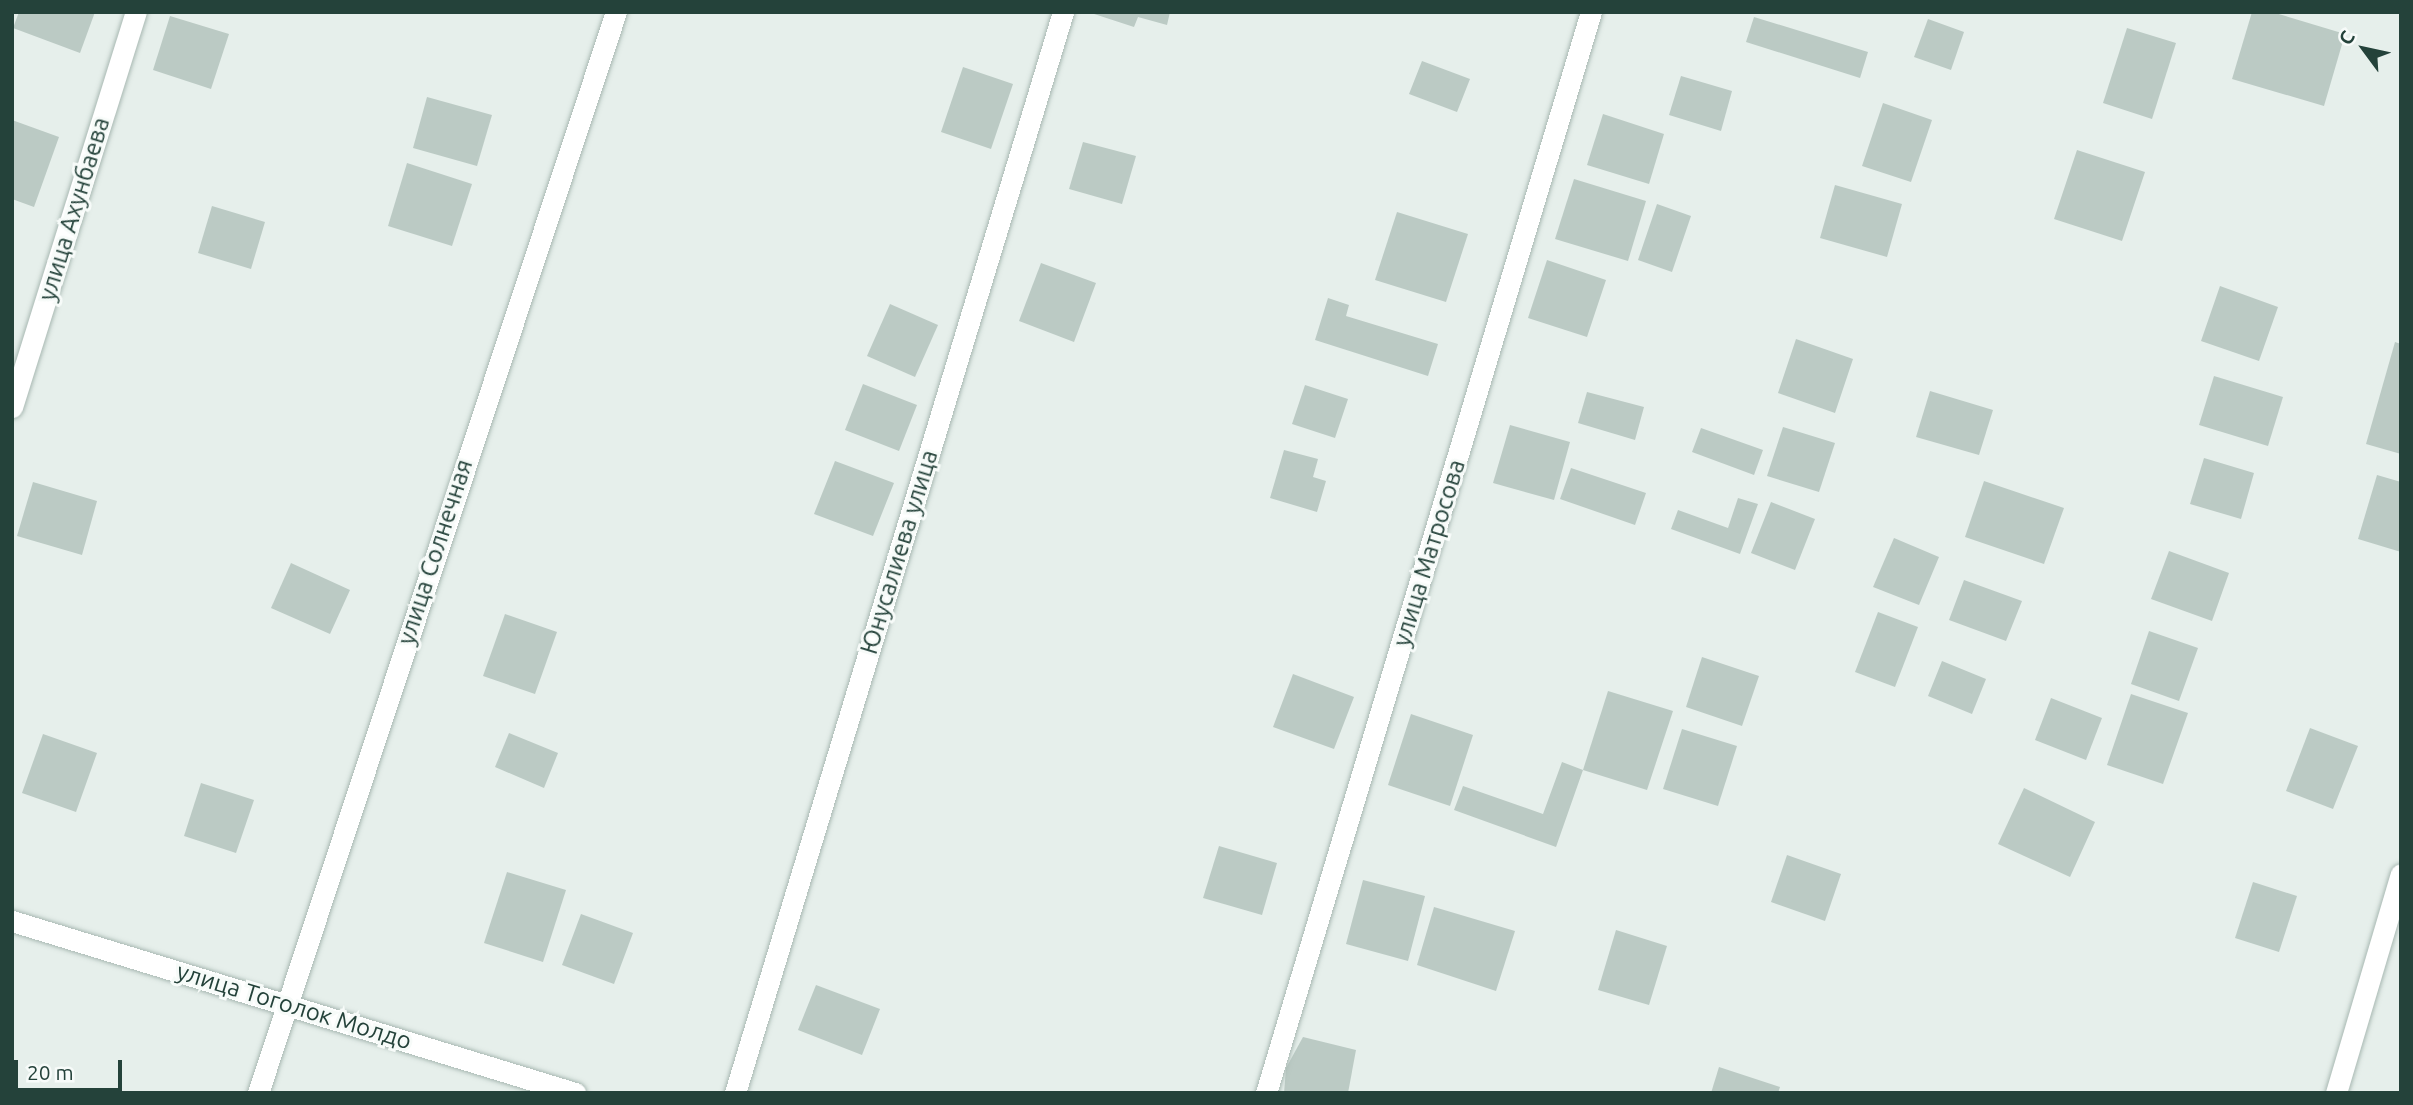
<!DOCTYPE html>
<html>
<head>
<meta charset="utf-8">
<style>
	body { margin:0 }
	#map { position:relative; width:2413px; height:1105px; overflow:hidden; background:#e6efeb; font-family:Ubuntu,sans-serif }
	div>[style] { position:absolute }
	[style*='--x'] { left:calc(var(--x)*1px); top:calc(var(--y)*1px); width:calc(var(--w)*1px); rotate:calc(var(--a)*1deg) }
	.building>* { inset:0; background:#bbcac4 }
	.roads { filter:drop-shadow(0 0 2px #a8b8b2) drop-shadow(0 0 2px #a8b8b2) }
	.street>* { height:21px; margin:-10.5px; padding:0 10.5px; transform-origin:10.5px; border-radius:10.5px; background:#fff }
	.secondary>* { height:21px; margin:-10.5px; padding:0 10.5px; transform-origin:10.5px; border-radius:10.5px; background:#fff }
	span { translate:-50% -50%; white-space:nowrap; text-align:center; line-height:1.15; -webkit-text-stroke:6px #f7fbf9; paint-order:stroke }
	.street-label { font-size:24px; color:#24423a }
	.frame { position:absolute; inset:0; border:14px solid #24423a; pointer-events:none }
	.north { position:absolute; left:2329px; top:14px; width:70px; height:70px; -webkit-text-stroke:5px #f7fbf9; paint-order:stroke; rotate:303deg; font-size:19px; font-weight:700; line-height:28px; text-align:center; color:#24423a }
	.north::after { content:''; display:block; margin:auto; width:24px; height:32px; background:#24423a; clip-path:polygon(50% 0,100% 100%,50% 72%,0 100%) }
	.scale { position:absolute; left:14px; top:1060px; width:108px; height:32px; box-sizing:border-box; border:4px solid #24423a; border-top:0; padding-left:9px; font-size:21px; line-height:24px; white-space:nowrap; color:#24423a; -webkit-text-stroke:5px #f7fbf9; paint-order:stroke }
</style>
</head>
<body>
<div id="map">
	<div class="building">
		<i style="clip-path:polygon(19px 12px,95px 12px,80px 53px,13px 28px)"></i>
		<i style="clip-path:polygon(1088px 12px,1170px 12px,1167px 25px,1138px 17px,1134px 27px)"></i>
		<i style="clip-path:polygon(2252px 12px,2272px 12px,2345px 34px,2324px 106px,2232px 79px)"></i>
		<i style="clip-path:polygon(170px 16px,229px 34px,211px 89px,153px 70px)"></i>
		<i style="clip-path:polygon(1754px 17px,1868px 52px,1860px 78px,1746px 42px)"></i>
		<i style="clip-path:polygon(1928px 19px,1964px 32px,1951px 70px,1914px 57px)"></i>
		<i style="clip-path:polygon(2127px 28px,2176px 43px,2152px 119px,2103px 103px)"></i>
		<i style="clip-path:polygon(1422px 61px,1470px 79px,1457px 112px,1409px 94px)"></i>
		<i style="clip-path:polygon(963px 67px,1013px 84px,991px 149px,941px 132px)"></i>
		<i style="clip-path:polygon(1681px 76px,1732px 91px,1721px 131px,1669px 115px)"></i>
		<i style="clip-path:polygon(427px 97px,492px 115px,477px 166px,413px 148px)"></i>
		<i style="clip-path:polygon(1883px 103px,1932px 120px,1911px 182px,1862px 166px)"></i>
		<i style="clip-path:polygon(1603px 114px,1664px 134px,1649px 184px,1587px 165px)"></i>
		<i style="clip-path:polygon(12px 120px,59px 137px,34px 207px,12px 199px)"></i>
		<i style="clip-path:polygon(1083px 142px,1136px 156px,1122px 204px,1069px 189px)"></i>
		<i style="clip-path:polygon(2077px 150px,2145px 172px,2122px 241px,2054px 219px)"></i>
		<i style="clip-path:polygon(407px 163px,472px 184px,452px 246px,388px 226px)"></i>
		<i style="clip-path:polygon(1574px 179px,1646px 201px,1628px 261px,1555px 239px)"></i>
		<i style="clip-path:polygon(1835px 185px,1902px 204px,1887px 257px,1820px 238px)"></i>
		<i style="clip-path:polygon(1657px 204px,1691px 216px,1672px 272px,1638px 260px)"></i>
		<i style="clip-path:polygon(212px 206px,265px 222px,251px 269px,198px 253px)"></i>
		<i style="clip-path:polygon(1397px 212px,1468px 234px,1446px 302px,1375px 280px)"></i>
		<i style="clip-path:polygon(1547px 260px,1606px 280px,1587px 337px,1528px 318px)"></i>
		<i style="clip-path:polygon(1041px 263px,1096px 283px,1074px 342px,1019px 321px)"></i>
		<i style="clip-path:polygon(2220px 286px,2278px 307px,2259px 361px,2201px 341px)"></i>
		<i style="clip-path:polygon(1328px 298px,1349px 305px,1346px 316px,1438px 344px,1428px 376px,1315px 340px)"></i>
		<i style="clip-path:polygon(890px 304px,938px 325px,915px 377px,867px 356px)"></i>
		<i style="clip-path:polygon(1796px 339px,1853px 359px,1835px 413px,1778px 393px)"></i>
		<i style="clip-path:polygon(2395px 342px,2401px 344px,2401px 454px,2366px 444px)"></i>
		<i style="clip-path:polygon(2214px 376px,2283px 397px,2268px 446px,2199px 425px)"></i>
		<i style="clip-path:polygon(863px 384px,917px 405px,899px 451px,845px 430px)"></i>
		<i style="clip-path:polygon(1305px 385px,1348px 399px,1335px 438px,1292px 424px)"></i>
		<i style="clip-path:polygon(1930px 391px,1993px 410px,1979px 455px,1916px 437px)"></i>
		<i style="clip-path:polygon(1587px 392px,1644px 407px,1635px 440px,1578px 423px)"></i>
		<i style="clip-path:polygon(1510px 425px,1570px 442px,1554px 500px,1493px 483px)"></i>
		<i style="clip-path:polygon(1783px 427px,1835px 443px,1819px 492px,1767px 476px)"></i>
		<i style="clip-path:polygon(1701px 428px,1763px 450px,1754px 475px,1692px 452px)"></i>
		<i style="clip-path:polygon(1284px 450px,1318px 459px,1313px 477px,1326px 481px,1317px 512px,1270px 498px)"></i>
		<i style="clip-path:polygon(2204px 458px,2254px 473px,2241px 519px,2190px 504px)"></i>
		<i style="clip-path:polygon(835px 461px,894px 483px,873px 536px,814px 514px)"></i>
		<i style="clip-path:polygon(1571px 468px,1646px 493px,1635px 525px,1560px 499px)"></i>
		<i style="clip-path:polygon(2377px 475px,2401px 482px,2401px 552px,2358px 539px)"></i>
		<i style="clip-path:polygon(1984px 481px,2064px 508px,2044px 564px,1965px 537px)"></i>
		<i style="clip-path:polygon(33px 482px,97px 501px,82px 555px,17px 536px)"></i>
		<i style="clip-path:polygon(1738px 498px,1758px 504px,1740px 554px,1671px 529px,1678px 510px,1728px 528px)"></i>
		<i style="clip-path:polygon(1771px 502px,1815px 519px,1795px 570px,1751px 553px)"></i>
		<i style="clip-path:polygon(1894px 538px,1939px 557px,1919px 605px,1873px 587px)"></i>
		<i style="clip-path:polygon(2169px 551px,2229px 573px,2212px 621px,2151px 599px)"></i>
		<i style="clip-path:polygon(291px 563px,350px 590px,330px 634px,271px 608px)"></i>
		<i style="clip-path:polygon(1964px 580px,2022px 601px,2006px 641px,1949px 620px)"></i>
		<i style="clip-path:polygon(1878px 612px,1918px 627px,1895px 687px,1855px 672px)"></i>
		<i style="clip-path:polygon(505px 614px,557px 632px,535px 694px,483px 676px)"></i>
		<i style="clip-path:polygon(2149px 631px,2198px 648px,2179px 701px,2131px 684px)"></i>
		<i style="clip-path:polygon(1702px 657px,1759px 676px,1742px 726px,1686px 707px)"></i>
		<i style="clip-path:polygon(1942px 661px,1986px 679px,1972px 714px,1928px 696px)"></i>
		<i style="clip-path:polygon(1293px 674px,1354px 697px,1334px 749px,1273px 727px)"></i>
		<i style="clip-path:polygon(1608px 691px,1673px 711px,1647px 790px,1583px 770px)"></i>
		<i style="clip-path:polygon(2131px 694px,2188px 713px,2163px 784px,2107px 765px)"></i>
		<i style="clip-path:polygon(2051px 698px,2102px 718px,2086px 760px,2035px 740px)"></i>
		<i style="clip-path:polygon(1411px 714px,1473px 735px,1450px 806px,1388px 785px)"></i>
		<i style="clip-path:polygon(2310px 728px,2358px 746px,2333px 809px,2286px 791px)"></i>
		<i style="clip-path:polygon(1682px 729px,1737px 746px,1718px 806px,1663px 789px)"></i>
		<i style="clip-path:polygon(509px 733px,558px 753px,544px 788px,495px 767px)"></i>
		<i style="clip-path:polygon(43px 734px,97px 753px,76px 812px,22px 793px)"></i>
		<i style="clip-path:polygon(1562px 762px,1583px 770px,1556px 847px,1454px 810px,1463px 786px,1543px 814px)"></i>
		<i style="clip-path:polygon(201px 783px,254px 800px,236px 853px,184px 836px)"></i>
		<i style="clip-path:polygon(2024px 788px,2095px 822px,2070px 877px,1998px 844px)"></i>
		<i style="clip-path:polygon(1219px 846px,1277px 863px,1262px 915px,1203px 898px)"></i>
		<i style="clip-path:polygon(1787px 855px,1841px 874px,1825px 921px,1771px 902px)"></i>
		<i style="clip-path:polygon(507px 872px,566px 890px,543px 962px,484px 943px)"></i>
		<i style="clip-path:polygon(1363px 880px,1425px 896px,1408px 961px,1346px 944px)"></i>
		<i style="clip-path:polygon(2253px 882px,2297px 896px,2279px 952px,2235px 938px)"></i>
		<i style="clip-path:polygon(1434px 907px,1515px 931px,1496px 991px,1417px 965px)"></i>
		<i style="clip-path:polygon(581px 914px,633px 933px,614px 984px,562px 965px)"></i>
		<i style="clip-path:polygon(1616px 930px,1667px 946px,1649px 1005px,1598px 990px)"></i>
		<i style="clip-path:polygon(816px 985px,880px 1009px,862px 1055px,798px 1030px)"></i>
		<i style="clip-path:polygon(1303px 1037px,1356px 1050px,1348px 1093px,1284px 1093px,1286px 1068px)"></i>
		<i style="clip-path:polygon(1719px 1067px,1780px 1087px,1778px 1093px,1711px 1093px)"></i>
	</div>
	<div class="roads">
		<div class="street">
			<i style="--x:12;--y:407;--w:414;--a:-72.6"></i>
			<i style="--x:258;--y:1093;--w:1139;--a:-71.68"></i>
			<i style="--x:735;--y:1093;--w:1130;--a:-73.12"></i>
			<i style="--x:1266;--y:1093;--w:1129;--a:-73.27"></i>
			<i style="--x:2336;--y:1093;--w:228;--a:-73.5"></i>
		</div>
		<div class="secondary">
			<i style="--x:12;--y:921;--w:589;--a:16.99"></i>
		</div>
	</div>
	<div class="street-label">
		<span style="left:74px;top:209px;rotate:-73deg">улица Ахунбаева</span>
		<span style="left:435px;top:552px;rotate:-72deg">улица Солнечная</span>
		<span style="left:899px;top:552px;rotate:-73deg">Юнусалиева улица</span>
		<span style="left:1429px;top:553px;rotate:-73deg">улица Матросова</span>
		<span style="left:294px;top:1006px;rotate:17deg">улица Тоголок Молдо</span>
	</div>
	<div class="frame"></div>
	<div class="north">С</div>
	<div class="scale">20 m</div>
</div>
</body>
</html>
